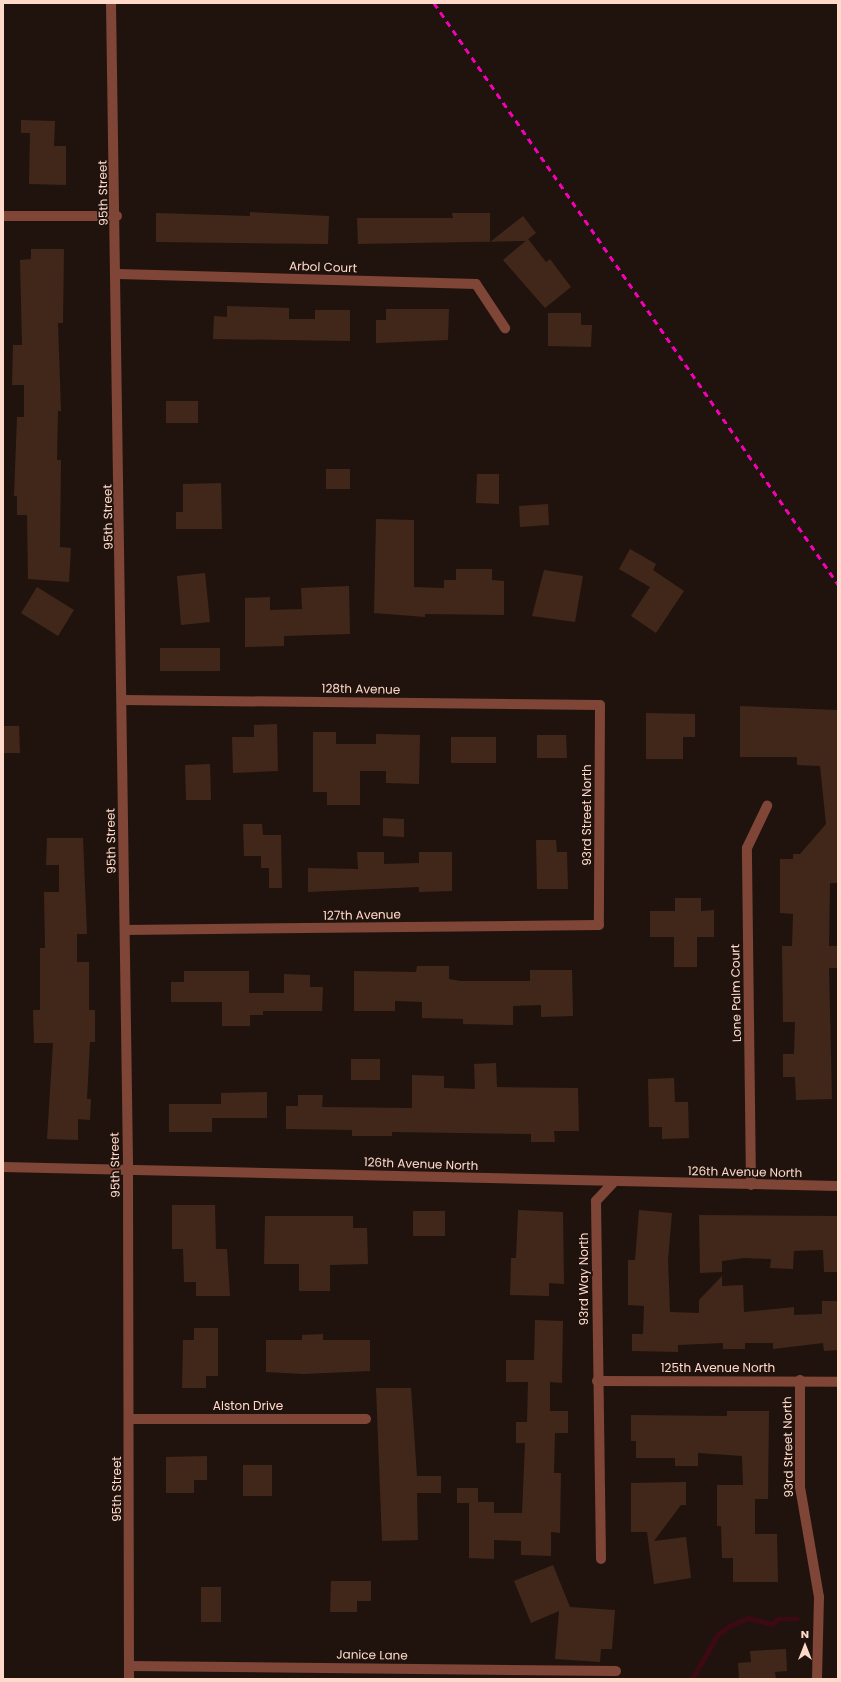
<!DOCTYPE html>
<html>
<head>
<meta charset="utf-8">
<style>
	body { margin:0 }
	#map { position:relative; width:841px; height:1682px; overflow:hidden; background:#20130d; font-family:Poppins,sans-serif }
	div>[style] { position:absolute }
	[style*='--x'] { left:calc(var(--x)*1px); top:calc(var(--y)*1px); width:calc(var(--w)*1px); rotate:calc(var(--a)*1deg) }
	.stream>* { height:4.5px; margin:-2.25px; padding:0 2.25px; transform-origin:2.25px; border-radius:2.25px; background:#3d0913 }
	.building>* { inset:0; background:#412719 }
	.minor>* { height:10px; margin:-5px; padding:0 5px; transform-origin:5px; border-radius:5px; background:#7f4537 }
	.rail>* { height:3px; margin-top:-1.5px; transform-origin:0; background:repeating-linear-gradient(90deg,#f600b6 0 6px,transparent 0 11px) }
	span { translate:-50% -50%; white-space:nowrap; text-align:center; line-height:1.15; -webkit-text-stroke:3.5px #20130d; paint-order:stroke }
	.street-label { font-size:12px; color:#ffdacb }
	.frame { position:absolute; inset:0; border:4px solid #ffdacb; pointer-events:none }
	.north { position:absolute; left:785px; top:1626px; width:40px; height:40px; -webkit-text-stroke:3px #20130d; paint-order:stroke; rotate:0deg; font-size:11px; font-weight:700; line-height:16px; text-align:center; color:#ffdacb }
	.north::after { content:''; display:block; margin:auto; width:14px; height:18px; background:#ffdacb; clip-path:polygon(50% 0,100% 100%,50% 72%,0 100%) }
</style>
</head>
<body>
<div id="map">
	<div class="stream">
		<i style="--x:692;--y:1679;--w:52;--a:-60"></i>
		<i style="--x:718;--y:1634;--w:16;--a:-35"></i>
		<i style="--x:731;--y:1625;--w:18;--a:-22"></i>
		<i style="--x:748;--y:1618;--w:25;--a:14"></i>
		<i style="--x:772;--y:1624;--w:8;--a:-40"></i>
		<i style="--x:778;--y:1619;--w:20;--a:0"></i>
	</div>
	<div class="building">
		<i style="clip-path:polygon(21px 120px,55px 121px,54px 146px,66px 146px,66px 185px,29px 184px,30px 133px,21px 133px)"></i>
		<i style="clip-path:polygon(250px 212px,329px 216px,328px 244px,156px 242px,156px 213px,250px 216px)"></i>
		<i style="clip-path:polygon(452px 213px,490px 213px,490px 242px,523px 216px,536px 233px,526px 241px,358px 244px,357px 218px,453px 218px)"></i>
		<i style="clip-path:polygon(528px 239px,546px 262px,550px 259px,571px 287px,545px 308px,503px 260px)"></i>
		<i style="clip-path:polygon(31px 249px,64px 249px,63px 323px,58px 323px,61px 411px,58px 411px,57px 460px,61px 460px,60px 547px,71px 548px,69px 582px,28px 579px,27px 515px,17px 515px,17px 496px,14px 496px,17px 417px,24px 417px,24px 385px,12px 385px,13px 345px,22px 345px,20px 260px,31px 259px)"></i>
		<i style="clip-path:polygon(227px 306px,289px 308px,289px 319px,315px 319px,315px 310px,350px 310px,350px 341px,213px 339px,214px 316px,227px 317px)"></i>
		<i style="clip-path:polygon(386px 309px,449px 309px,448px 340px,376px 343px,376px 320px,386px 320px)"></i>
		<i style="clip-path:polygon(548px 313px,581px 313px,581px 325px,592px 325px,591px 347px,548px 346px)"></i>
		<i style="clip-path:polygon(166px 401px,198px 401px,198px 423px,166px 423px)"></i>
		<i style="clip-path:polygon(326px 469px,350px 469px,350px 489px,326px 489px)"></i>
		<i style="clip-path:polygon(477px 474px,499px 474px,499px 504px,476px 503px)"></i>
		<i style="clip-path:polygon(221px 483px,222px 529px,176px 529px,176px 512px,183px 512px,183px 484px)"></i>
		<i style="clip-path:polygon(548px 504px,549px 525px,520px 527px,519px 506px)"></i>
		<i style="clip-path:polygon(376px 519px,414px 520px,414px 587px,444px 588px,444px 580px,456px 580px,456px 569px,492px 569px,492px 580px,504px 581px,504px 615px,425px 614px,425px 617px,374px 613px)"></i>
		<i style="clip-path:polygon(630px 549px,656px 564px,653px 570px,684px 591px,656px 633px,631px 616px,650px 587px,619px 569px)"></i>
		<i style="clip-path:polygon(544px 570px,583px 576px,575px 622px,532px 616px)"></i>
		<i style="clip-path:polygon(205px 573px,210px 622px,181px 625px,177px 576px)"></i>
		<i style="clip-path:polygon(349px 586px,350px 634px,284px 636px,284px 646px,245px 647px,245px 598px,270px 597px,270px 610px,302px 609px,301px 588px)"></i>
		<i style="clip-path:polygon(37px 587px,74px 610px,58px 636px,21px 613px)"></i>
		<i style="clip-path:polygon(160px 648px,220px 648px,220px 671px,160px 671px)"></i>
		<i style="clip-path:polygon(740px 706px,838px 710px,838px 883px,830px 883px,829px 946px,838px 946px,838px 968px,829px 968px,832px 1099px,796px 1100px,795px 1077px,783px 1077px,783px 1054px,794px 1054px,795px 1022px,783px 1022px,782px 946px,792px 946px,793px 914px,780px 913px,780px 859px,793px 859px,793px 854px,800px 854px,826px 824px,820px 766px,797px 765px,797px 757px,740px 757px)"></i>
		<i style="clip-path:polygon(646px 713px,695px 714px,695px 737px,683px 737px,683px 759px,646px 759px)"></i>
		<i style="clip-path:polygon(277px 724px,278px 771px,233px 773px,232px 737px,254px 737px,254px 725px)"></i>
		<i style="clip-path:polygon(3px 726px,19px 726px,20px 753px,3px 753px)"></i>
		<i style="clip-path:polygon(313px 732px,336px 732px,336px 744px,376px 744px,376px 734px,420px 735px,419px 784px,386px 783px,386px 771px,360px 771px,360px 805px,327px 805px,327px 792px,313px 792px)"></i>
		<i style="clip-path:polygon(537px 735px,566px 735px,567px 758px,537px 758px)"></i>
		<i style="clip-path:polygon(451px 737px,496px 737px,496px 763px,451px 763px)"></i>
		<i style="clip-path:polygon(210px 764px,211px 800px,186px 800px,185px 765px)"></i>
		<i style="clip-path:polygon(383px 818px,404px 819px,404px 837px,383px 836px)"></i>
		<i style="clip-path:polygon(243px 824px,262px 824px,263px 835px,281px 835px,282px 888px,269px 888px,269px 868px,261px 868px,261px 856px,244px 856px)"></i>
		<i style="clip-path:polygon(47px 838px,83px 838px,87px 934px,77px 934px,77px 962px,89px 962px,89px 1010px,95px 1010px,95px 1042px,90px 1042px,87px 1099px,91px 1099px,90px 1120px,78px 1119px,78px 1140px,47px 1139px,53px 1043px,34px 1043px,33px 1010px,40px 1010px,40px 948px,45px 948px,44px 892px,59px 892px,59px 865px,46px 865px)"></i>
		<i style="clip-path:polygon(536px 840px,556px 840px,557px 852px,567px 852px,568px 889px,537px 889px)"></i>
		<i style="clip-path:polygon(357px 852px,384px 852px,384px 864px,419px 863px,419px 852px,452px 852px,452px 891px,419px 892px,419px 887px,308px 892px,308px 868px,358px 869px)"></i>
		<i style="clip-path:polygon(675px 898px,701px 898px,701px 911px,714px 910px,714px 937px,697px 937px,697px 967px,674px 967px,674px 937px,650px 937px,650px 911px,675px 911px)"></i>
		<i style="clip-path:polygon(417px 966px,449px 966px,449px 979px,461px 981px,530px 981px,530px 970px,572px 970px,573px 1016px,541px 1017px,541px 1005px,513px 1006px,513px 1025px,463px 1024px,463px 1019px,422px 1018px,422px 1002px,395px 1001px,395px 1011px,354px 1011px,354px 971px,416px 972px)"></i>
		<i style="clip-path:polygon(184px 971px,249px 971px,249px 993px,284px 993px,284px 974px,310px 975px,310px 987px,323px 987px,322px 1011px,263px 1011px,263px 1015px,250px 1015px,250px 1026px,222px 1026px,222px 1002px,171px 1002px,171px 982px,184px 982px)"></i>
		<i style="clip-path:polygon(351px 1059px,380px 1059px,380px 1080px,351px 1080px)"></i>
		<i style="clip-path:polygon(496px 1063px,497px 1087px,578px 1088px,579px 1131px,554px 1131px,555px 1142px,531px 1142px,531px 1134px,392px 1132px,392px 1136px,352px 1136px,352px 1130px,286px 1129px,286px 1106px,298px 1106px,298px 1095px,323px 1095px,322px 1107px,412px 1108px,412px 1075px,444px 1076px,444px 1088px,475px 1089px,474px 1064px)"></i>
		<i style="clip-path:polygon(674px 1078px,675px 1102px,688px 1102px,689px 1138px,662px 1139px,662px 1127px,649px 1127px,648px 1079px)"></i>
		<i style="clip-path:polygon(267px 1092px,267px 1118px,212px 1118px,212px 1132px,169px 1132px,169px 1104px,221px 1104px,221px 1093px)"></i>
		<i style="clip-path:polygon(172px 1205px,215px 1205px,216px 1249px,227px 1249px,230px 1296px,196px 1296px,196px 1282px,184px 1282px,183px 1249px,172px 1249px)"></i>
		<i style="clip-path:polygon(518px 1210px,563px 1212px,564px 1284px,549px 1283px,549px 1296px,510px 1295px,511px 1258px,516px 1258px)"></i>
		<i style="clip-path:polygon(639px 1210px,672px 1213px,668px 1260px,670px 1312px,699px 1313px,699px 1300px,722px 1276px,722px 1286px,743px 1285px,744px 1312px,794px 1307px,794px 1315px,822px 1314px,822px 1301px,838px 1301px,838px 1350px,824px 1351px,823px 1343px,773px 1349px,773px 1343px,745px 1343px,745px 1349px,723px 1349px,723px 1343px,678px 1345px,678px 1352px,632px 1351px,632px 1334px,643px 1334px,644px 1306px,628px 1305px,628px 1260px,635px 1260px)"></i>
		<i style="clip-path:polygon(413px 1211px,445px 1211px,445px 1236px,413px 1236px)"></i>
		<i style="clip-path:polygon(699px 1215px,838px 1216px,838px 1272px,824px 1272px,823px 1250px,794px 1251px,793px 1269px,770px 1268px,771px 1259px,744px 1258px,722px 1261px,722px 1272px,700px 1273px)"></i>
		<i style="clip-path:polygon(265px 1216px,353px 1216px,353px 1228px,367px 1228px,368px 1264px,330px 1265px,330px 1291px,299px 1291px,299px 1264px,264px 1264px)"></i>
		<i style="clip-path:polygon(535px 1320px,563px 1321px,562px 1383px,550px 1382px,550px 1411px,568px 1411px,568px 1433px,555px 1433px,554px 1473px,561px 1473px,560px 1533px,551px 1532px,551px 1556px,521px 1555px,521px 1541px,494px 1540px,494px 1559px,469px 1558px,469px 1503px,457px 1503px,457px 1488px,478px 1488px,478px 1502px,494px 1502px,494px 1513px,522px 1513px,525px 1443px,516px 1443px,516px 1422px,527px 1422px,528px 1382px,506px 1382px,506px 1360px,534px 1360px)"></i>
		<i style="clip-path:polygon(194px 1328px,218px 1328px,218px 1376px,206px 1376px,206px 1388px,182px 1388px,183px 1340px,194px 1340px)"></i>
		<i style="clip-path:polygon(323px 1334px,323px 1340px,370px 1340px,370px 1371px,303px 1374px,266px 1372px,266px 1340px,302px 1340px,302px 1335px)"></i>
		<i style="clip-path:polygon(376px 1388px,411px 1388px,417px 1476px,441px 1476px,441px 1493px,417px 1493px,418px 1540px,382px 1541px)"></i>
		<i style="clip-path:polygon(727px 1411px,769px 1411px,768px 1499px,755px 1499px,755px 1534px,777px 1534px,778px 1582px,733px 1582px,733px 1558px,722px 1558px,721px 1526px,717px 1526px,717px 1485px,743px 1485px,742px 1456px,698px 1453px,698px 1466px,675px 1466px,675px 1458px,636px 1458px,636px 1441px,631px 1441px,631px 1415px,727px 1416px)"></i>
		<i style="clip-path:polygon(207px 1456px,207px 1480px,194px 1480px,194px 1493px,166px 1493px,166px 1457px)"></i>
		<i style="clip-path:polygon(243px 1465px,272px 1465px,272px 1496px,243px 1496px)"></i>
		<i style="clip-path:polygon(686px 1482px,686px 1505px,681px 1505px,654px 1541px,686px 1537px,691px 1578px,654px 1584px,647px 1532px,631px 1532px,631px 1483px)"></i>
		<i style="clip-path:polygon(553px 1565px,570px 1607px,615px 1610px,612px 1649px,601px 1649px,600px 1662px,555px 1659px,559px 1611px,531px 1623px,514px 1581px)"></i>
		<i style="clip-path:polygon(331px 1581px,371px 1581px,371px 1601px,357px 1601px,357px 1612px,330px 1612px)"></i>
		<i style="clip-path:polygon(201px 1587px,221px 1587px,221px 1622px,201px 1622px)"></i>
		<i style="clip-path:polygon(786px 1649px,787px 1671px,775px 1672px,776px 1679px,739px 1679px,738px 1663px,751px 1662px,750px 1651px)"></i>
	</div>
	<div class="minor">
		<i style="--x:111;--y:3;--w:1166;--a:89.16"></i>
		<i style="--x:128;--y:1169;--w:510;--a:89.89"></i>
		<i style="--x:3;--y:216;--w:114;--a:0"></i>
		<i style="--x:118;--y:274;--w:358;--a:1.6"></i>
		<i style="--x:476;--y:284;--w:53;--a:56.6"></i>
		<i style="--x:123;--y:700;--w:477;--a:0.6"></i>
		<i style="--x:600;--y:705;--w:220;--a:90.3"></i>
		<i style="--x:599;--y:925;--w:474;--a:179.4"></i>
		<i style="--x:3;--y:1167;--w:835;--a:1.3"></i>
		<i style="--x:751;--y:1185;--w:337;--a:-90.7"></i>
		<i style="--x:747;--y:848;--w:47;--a:-64.5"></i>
		<i style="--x:800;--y:1380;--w:107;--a:90"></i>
		<i style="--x:800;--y:1487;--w:112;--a:80.2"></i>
		<i style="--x:819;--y:1597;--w:82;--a:91.4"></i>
		<i style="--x:597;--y:1381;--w:241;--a:0.2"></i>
		<i style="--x:130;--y:1419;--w:236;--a:0"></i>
		<i style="--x:601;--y:1559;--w:358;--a:-90.8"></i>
		<i style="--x:596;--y:1201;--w:25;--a:-47"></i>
		<i style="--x:129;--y:1666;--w:487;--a:0.6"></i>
	</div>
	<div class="rail">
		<i style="--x:434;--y:3;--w:708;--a:55.19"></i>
	</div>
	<div class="street-label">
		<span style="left:103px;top:193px;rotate:-91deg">95th Street</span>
		<span style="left:323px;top:267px;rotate:2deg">Arbol Court</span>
		<span style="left:108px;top:517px;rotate:-91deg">95th Street</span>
		<span style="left:361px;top:689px;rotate:1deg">128th Avenue</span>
		<span style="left:587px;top:815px;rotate:-90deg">93rd Street North</span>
		<span style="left:111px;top:841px;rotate:-91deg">95th Street</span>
		<span style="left:362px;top:915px;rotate:-1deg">127th Avenue</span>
		<span style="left:736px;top:993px;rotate:-91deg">Lone Palm Court</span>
		<span style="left:421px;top:1164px;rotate:2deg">126th Avenue North</span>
		<span style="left:115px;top:1165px;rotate:-91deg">95th Street</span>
		<span style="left:745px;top:1172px;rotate:1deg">126th Avenue North</span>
		<span style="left:584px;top:1279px;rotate:-90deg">93rd Way North</span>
		<span style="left:718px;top:1368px">125th Avenue North</span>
		<span style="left:248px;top:1406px">Alston Drive</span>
		<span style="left:788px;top:1447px;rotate:-91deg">93rd Street North</span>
		<span style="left:117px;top:1489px;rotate:-90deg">95th Street</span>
		<span style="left:372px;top:1655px;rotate:1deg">Janice Lane</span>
	</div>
	<div class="frame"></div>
	<div class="north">N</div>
</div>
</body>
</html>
